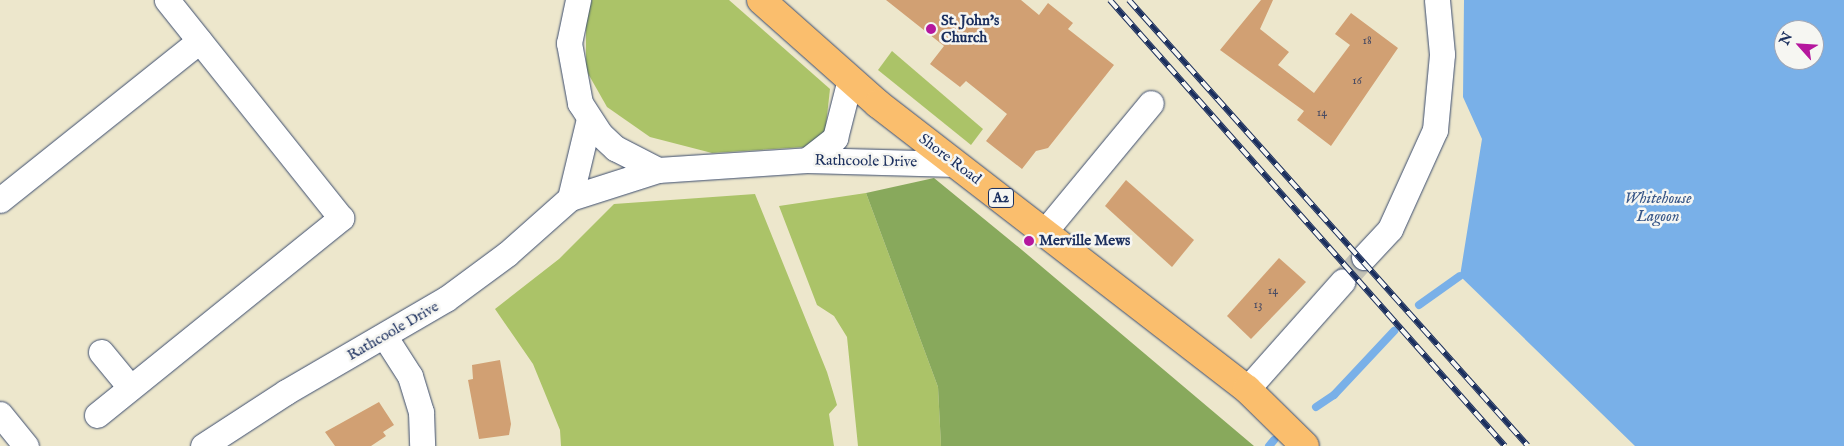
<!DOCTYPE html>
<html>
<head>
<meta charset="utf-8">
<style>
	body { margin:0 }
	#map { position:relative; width:1844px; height:446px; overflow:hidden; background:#ede7cc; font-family:"IM FELL English",serif }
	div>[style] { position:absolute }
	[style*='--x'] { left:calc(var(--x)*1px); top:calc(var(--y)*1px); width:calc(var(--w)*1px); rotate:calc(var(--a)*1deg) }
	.green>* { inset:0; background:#abc368 }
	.forest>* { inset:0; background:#88a95c }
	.water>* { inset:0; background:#79b0e8 }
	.stream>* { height:8px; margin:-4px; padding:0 4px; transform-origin:4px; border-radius:4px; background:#79b0e8 }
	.building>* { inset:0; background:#d1a073 }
	.minor-tunnel>* { height:25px; margin-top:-12.5px; transform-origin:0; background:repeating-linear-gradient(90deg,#c3c2b6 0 25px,transparent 0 37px) }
	.roads { filter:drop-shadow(0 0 1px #3a4b6e) drop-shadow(0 0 1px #3a4b6e) }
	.minor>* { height:25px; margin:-12.5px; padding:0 12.5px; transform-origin:12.5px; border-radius:12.5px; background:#fff }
	.major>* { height:28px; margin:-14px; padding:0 14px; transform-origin:14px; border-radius:14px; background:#fabe6d }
	.rail>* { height:5.5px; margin-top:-2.75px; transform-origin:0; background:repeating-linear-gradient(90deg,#f6f6f2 0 11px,#1b2f5e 0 22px); box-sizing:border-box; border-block:1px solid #1b2f5e }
	.dots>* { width:14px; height:14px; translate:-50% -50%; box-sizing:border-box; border:2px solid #f6f6f2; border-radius:50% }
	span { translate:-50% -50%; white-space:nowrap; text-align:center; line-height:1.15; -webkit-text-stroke:5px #f6f6f2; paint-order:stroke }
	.number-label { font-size:12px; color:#484b63 }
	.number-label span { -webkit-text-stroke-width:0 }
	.shield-label span { padding:1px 4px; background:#f6f6f2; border:1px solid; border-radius:4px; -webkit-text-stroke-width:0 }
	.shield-label { font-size:14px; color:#1b2f5e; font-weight:700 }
	.poi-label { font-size:15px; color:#1b2f5e; font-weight:700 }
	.left { translate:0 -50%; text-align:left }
	.street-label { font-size:15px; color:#1b2f5e }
	.water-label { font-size:16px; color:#375687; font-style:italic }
	.north { position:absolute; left:1774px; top:20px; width:50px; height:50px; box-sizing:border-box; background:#f6f6f2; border:1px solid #9ea6b7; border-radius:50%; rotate:296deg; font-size:14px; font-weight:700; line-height:20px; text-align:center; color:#1b2f5e }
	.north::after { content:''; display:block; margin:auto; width:18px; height:22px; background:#b5179e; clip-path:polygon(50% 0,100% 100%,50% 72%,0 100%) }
</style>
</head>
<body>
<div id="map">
	<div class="green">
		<i style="clip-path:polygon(592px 0,729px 0,830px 89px,825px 134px,805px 147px,712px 153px,650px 137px,607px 107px,586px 70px,586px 19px)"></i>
		<i style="clip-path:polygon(892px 51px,983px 129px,971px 145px,878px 70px)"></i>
		<i style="clip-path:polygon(866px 193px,938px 387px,941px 446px,858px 446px,847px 337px,834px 316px,817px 305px,779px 206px)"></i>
		<i style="clip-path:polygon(755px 194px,827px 372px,837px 405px,829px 414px,834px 446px,561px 446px,560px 430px,533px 364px,495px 309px,559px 259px,614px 204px)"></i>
	</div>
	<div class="forest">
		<i style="clip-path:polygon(934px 178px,1022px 250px,1254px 446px,941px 446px,938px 387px,866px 193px)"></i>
	</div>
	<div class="water">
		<i style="clip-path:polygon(evenodd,1464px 0,1844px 0,1844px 446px,1635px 446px,1460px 276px,1482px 139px,1463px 97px,1464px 0,1784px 30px,1814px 30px,1814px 60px,1784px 60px,1784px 30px)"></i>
	</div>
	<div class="stream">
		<i style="--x:1419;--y:305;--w:50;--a:-35.3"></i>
		<i style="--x:1316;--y:407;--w:22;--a:-34"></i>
		<i style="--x:1334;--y:395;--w:88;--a:-46.8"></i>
		<i style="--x:1269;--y:446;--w:8;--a:-50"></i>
	</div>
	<div class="building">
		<i style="clip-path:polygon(886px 0,1021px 0,1039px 15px,1048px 3px,1073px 23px,1068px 29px,1114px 65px,1048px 148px,1036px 151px,1022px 169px,986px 141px,1007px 114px,966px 81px,960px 87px,930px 64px,944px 46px)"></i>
		<i style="clip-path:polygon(1261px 0,1273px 0,1260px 29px,1289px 52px,1278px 65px,1314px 93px,1350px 45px,1335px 34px,1351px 13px,1398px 48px,1331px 146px,1297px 120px,1304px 111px,1220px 50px)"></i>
		<i style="clip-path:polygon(1126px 180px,1194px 240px,1172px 267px,1105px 206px)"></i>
		<i style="clip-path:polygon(1279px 258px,1306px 282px,1251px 339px,1227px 316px)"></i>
		<i style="clip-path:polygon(500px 360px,511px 424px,509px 435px,479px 439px,468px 380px,473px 379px,472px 365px)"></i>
		<i style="clip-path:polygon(379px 402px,394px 425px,383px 432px,386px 436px,371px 446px,335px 446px,325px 432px)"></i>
	</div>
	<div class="minor-tunnel">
		<i style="--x:1343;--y:281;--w:32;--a:-49"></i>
	</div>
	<div class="roads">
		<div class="minor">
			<i style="--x:578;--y:0;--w:44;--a:101.8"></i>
			<i style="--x:569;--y:43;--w:61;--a:79.6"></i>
			<i style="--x:580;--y:103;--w:37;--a:57"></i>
			<i style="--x:600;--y:134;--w:21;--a:43"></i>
			<i style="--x:615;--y:148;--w:48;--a:27.1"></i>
			<i style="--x:807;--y:160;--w:36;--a:-38"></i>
			<i style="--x:835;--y:138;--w:61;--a:-75.7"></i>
			<i style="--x:570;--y:198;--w:81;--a:-76.5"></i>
			<i style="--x:0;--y:200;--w:255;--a:-38.6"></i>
			<i style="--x:1045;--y:231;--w:166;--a:-50.4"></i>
			<i style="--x:1364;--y:257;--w:38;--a:-47"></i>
			<i style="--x:1390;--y:229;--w:109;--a:-65.6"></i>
			<i style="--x:1435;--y:130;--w:76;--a:-84.7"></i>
			<i style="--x:1442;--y:54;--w:54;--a:-95.3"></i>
			<i style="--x:385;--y:337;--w:46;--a:57.3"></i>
			<i style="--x:410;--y:376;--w:38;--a:73"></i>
			<i style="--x:421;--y:412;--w:34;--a:88"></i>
			<i style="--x:101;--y:352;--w:45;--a:50.4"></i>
			<i style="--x:1247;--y:389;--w:144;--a:-48.4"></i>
			<i style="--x:0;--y:414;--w:41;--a:50.9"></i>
			<i style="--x:97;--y:415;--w:314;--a:-38.9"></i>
			<i style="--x:341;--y:218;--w:279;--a:-128.6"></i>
			<i style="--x:203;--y:446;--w:99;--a:-33"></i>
			<i style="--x:286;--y:392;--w:185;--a:-30.2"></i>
			<i style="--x:446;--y:299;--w:76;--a:-36.4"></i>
			<i style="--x:507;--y:254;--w:84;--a:-41.6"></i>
			<i style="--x:570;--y:198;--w:92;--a:-17.7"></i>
			<i style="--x:658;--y:170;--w:149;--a:-3.8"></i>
			<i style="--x:807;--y:160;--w:149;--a:1.5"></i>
		</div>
		<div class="major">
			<i style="--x:761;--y:0;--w:157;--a:41.6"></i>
			<i style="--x:878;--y:104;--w:466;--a:37.7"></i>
			<i style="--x:1247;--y:389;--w:81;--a:44.5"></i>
		</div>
	</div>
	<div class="rail">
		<i style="--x:1110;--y:0;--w:596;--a:48.47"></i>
		<i style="--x:1129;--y:0;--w:598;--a:48.18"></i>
	</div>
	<div class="dots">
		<i style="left:931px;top:29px;background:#b5179e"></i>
		<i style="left:1029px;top:241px;background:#b5179e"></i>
	</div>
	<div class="number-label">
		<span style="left:1367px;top:41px">18</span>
		<span style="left:1357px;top:81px">16</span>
		<span style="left:1322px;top:113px">14</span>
		<span style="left:1273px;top:291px">14</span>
		<span style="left:1258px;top:305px">13</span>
	</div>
	<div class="shield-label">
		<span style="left:1001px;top:198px">A2</span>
	</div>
	<div class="poi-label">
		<span class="left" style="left:941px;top:29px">St. John's<br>Church</span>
		<span class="left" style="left:1039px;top:241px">Merville Mews</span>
	</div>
	<div class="street-label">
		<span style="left:950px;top:159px;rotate:37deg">Shore Road</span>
		<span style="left:866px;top:161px;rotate:1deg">Rathcoole Drive</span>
		<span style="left:393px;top:331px;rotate:-30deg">Rathcoole Drive</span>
	</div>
	<div class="water-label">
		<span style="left:1658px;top:208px">Whitehouse<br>Lagoon</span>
	</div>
	<div class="north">N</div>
</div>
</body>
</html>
